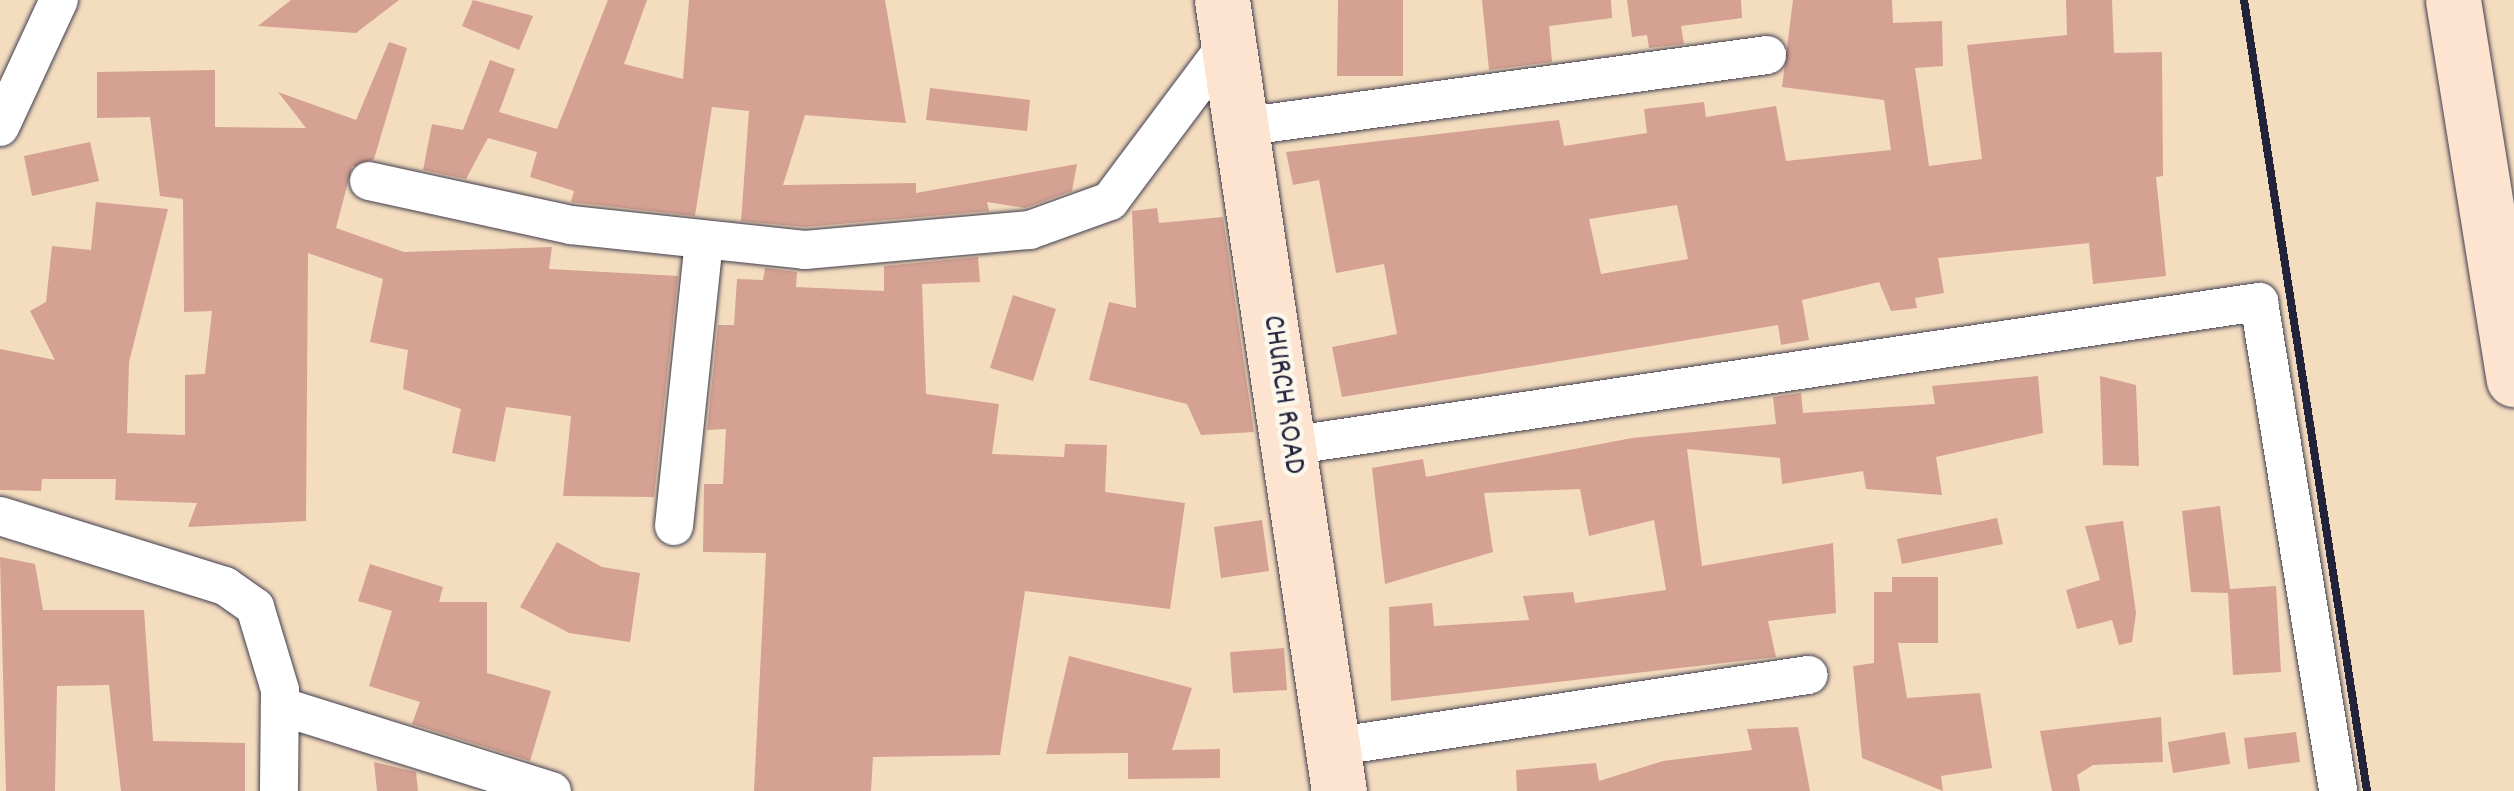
<!DOCTYPE html>
<html>
<head>
<meta charset="utf-8">
<style>
	body { margin:0 }
	#map { position:relative; width:2514px; height:791px; overflow:hidden; background:#f4ddbf; font-family:Dekko,sans-serif }
	div>[style] { position:absolute }
	[style*='--x'] { left:calc(var(--x)*1px); top:calc(var(--y)*1px); width:calc(var(--w)*1px); rotate:calc(var(--a)*1deg) }
	.building>* { inset:0; background:#d4a192 }
	.roads { filter:drop-shadow(0 0 2px #423e4f) drop-shadow(0 0 2px #423e4f) }
	.street>* { height:38px; margin:-19px; padding:0 19px; transform-origin:19px; border-radius:19px; background:#fff }
	.secondary>* { height:55px; margin:-27.5px; padding:0 27.5px; transform-origin:27.5px; border-radius:27.5px; background:#fde4d0 }
	.rail>* { height:8px; margin:-4px; padding:0 4px; transform-origin:4px; border-radius:4px; background:#22223b }
	span { translate:-50% -50%; white-space:nowrap; text-align:center; line-height:1.15; -webkit-text-stroke:9px #fbf7ec; paint-order:stroke }
	.street-label { font-size:30px; color:#22223b }
</style>
</head>
<body>
<div id="map">
	<div class="building">
		<i style="clip-path:polygon(291px 0,399px 0,356px 33px,258px 26px)"></i>
		<i style="clip-path:polygon(473px 0,533px 16px,519px 50px,462px 26px)"></i>
		<i style="clip-path:polygon(608px 0,647px 0,624px 64px,683px 79px,689px 0,885px 0,906px 123px,805px 115px,783px 185px,916px 183px,916px 193px,1077px 164px,1072px 191px,1025px 208px,987px 202px,989px 211px,805px 227px,741px 221px,749px 111px,712px 107px,695px 216px,571px 202px,574px 191px,530px 177px,537px 152px,488px 138px,466px 179px,423px 170px,432px 124px,463px 130px,490px 60px,515px 69px,499px 112px,557px 129px)"></i>
		<i style="clip-path:polygon(1338px 0,1403px 0,1403px 76px,1337px 76px)"></i>
		<i style="clip-path:polygon(1482px 0,1611px 0,1612px 18px,1549px 26px,1552px 62px,1489px 70px)"></i>
		<i style="clip-path:polygon(1627px 0,1741px 0,1742px 18px,1681px 26px,1684px 44px,1649px 48px,1647px 35px,1632px 37px)"></i>
		<i style="clip-path:polygon(evenodd,1793px 0,1892px 0,1893px 23px,1942px 21px,1943px 66px,1915px 68px,1929px 166px,1982px 159px,1967px 45px,2067px 35px,2066px 0,2112px 0,2114px 53px,2162px 52px,2163px 176px,2156px 177px,2166px 276px,2093px 284px,2089px 243px,1938px 258px,1944px 293px,1915px 298px,1917px 308px,1891px 311px,1879px 282px,1802px 300px,1809px 340px,1781px 345px,1778px 325px,1342px 397px,1332px 347px,1397px 334px,1384px 264px,1336px 273px,1319px 180px,1293px 185px,1286px 152px,1559px 120px,1564px 146px,1647px 133px,1644px 109px,1704px 102px,1706px 117px,1776px 106px,1786px 161px,1891px 150px,1884px 100px,1782px 87px,1793px 0,1677px 205px,1688px 259px,1601px 274px,1589px 219px,1677px 205px)"></i>
		<i style="clip-path:polygon(389px 42px,407px 48px,374px 159px,352px 167px,336px 228px,404px 252px,552px 247px,549px 269px,678px 276px,654px 497px,563px 496px,571px 416px,506px 407px,495px 462px,452px 453px,461px 409px,403px 389px,408px 350px,370px 342px,383px 279px,308px 253px,306px 521px,188px 527px,197px 503px,115px 500px,116px 479px,42px 479px,41px 491px,0 490px,0 349px,55px 360px,30px 311px,46px 302px,52px 246px,91px 250px,96px 202px,168px 209px,129px 362px,127px 433px,185px 435px,185px 375px,205px 374px,212px 311px,184px 312px,183px 199px,160px 196px,150px 117px,97px 118px,97px 72px,215px 70px,215px 127px,306px 128px,278px 92px,356px 120px)"></i>
		<i style="clip-path:polygon(930px 88px,1030px 100px,1027px 131px,926px 120px)"></i>
		<i style="clip-path:polygon(90px 142px,99px 181px,32px 196px,24px 156px)"></i>
		<i style="clip-path:polygon(1157px 208px,1159px 223px,1223px 217px,1254px 432px,1201px 435px,1187px 404px,1089px 380px,1109px 302px,1136px 308px,1132px 211px)"></i>
		<i style="clip-path:polygon(978px 257px,980px 282px,922px 284px,926px 394px,999px 404px,992px 454px,1064px 457px,1065px 444px,1107px 445px,1105px 492px,1185px 503px,1170px 609px,1025px 591px,1000px 755px,873px 757px,871px 791px,754px 791px,766px 553px,703px 552px,704px 484px,723px 484px,726px 429px,707px 430px,718px 325px,734px 325px,737px 279px,763px 280px,765px 268px,797px 272px,796px 287px,884px 291px,884px 266px)"></i>
		<i style="clip-path:polygon(1013px 295px,1056px 309px,1033px 381px,990px 368px)"></i>
		<i style="clip-path:polygon(2038px 376px,2043px 433px,1936px 457px,1942px 495px,1866px 489px,1863px 471px,1782px 484px,1780px 458px,1687px 449px,1702px 566px,1833px 543px,1836px 613px,1768px 621px,1776px 657px,1391px 701px,1389px 607px,1432px 603px,1434px 626px,1529px 620px,1523px 596px,1573px 592px,1575px 603px,1666px 590px,1654px 520px,1589px 536px,1580px 489px,1484px 493px,1493px 552px,1385px 584px,1372px 468px,1423px 459px,1426px 477px,1632px 438px,1776px 424px,1773px 397px,1801px 393px,1803px 413px,1935px 404px,1932px 386px)"></i>
		<i style="clip-path:polygon(2100px 376px,2136px 385px,2139px 466px,2103px 465px)"></i>
		<i style="clip-path:polygon(2220px 506px,2230px 589px,2276px 586px,2281px 672px,2233px 675px,2228px 593px,2191px 592px,2182px 511px)"></i>
		<i style="clip-path:polygon(1997px 518px,2003px 544px,1902px 564px,1897px 539px)"></i>
		<i style="clip-path:polygon(1262px 520px,1269px 571px,1221px 578px,1214px 527px)"></i>
		<i style="clip-path:polygon(2123px 521px,2136px 613px,2132px 642px,2119px 645px,2112px 620px,2077px 629px,2066px 590px,2100px 580px,2085px 526px)"></i>
		<i style="clip-path:polygon(557px 542px,602px 567px,640px 573px,630px 642px,569px 633px,520px 607px)"></i>
		<i style="clip-path:polygon(0 557px,35px 564px,43px 610px,144px 610px,153px 741px,245px 743px,245px 791px,121px 791px,109px 685px,57px 686px,55px 791px,6px 791px)"></i>
		<i style="clip-path:polygon(370px 564px,443px 587px,439px 602px,487px 602px,487px 673px,551px 691px,530px 761px,412px 724px,420px 702px,369px 686px,392px 611px,358px 601px)"></i>
		<i style="clip-path:polygon(1892px 577px,1938px 577px,1938px 643px,1898px 643px,1907px 698px,1980px 693px,1992px 768px,1941px 776px,1943px 791px,1862px 758px,1853px 666px,1874px 663px,1874px 592px,1892px 592px)"></i>
		<i style="clip-path:polygon(1284px 648px,1287px 690px,1233px 693px,1230px 652px)"></i>
		<i style="clip-path:polygon(1069px 656px,1192px 688px,1172px 750px,1220px 749px,1220px 778px,1128px 779px,1128px 753px,1046px 754px)"></i>
		<i style="clip-path:polygon(2161px 717px,2163px 762px,2093px 765px,2077px 775px,2080px 791px,2052px 791px,2040px 731px)"></i>
		<i style="clip-path:polygon(1798px 727px,1810px 791px,1517px 791px,1516px 770px,1596px 763px,1599px 781px,1663px 761px,1752px 750px,1747px 729px)"></i>
		<i style="clip-path:polygon(2225px 732px,2230px 764px,2173px 773px,2168px 742px)"></i>
		<i style="clip-path:polygon(2296px 732px,2300px 762px,2248px 769px,2244px 738px)"></i>
		<i style="clip-path:polygon(374px 762px,416px 772px,418px 791px,377px 791px)"></i>
	</div>
	<div class="roads">
		<div class="street">
			<i style="--x:0;--y:127;--w:140;--a:-65.1"></i>
			<i style="--x:1241;--y:127;--w:531;--a:-7.79"></i>
			<i style="--x:369;--y:181;--w:207;--a:12.3"></i>
			<i style="--x:571;--y:225;--w:235;--a:6.1"></i>
			<i style="--x:805;--y:250;--w:226;--a:-5.1"></i>
			<i style="--x:1030;--y:230;--w:85;--a:-19.9"></i>
			<i style="--x:1110;--y:201;--w:197;--a:-53.2"></i>
			<i style="--x:1288;--y:446;--w:982;--a:-8.44"></i>
			<i style="--x:2259;--y:302;--w:495;--a:80.8"></i>
			<i style="--x:0;--y:516;--w:236;--a:17.3"></i>
			<i style="--x:225;--y:586;--w:37;--a:35"></i>
			<i style="--x:255;--y:607;--w:87;--a:73.2"></i>
			<i style="--x:280;--y:690;--w:101;--a:90.6"></i>
			<i style="--x:674;--y:526;--w:286;--a:-84"></i>
			<i style="--x:280;--y:706;--w:285;--a:17.4"></i>
			<i style="--x:1332;--y:747;--w:482;--a:-8.6"></i>
		</div>
		<div class="secondary">
			<i style="--x:1222;--y:0;--w:800;--a:81.59"></i>
			<i style="--x:2453;--y:0;--w:384;--a:80.9"></i>
		</div>
	</div>
	<div class="rail">
		<i style="--x:2244;--y:0;--w:801;--a:81.16"></i>
	</div>
	<div class="street-label">
		<span style="left:1281px;top:395px;rotate:82deg">CHURCH ROAD</span>
	</div>
</div>
</body>
</html>
